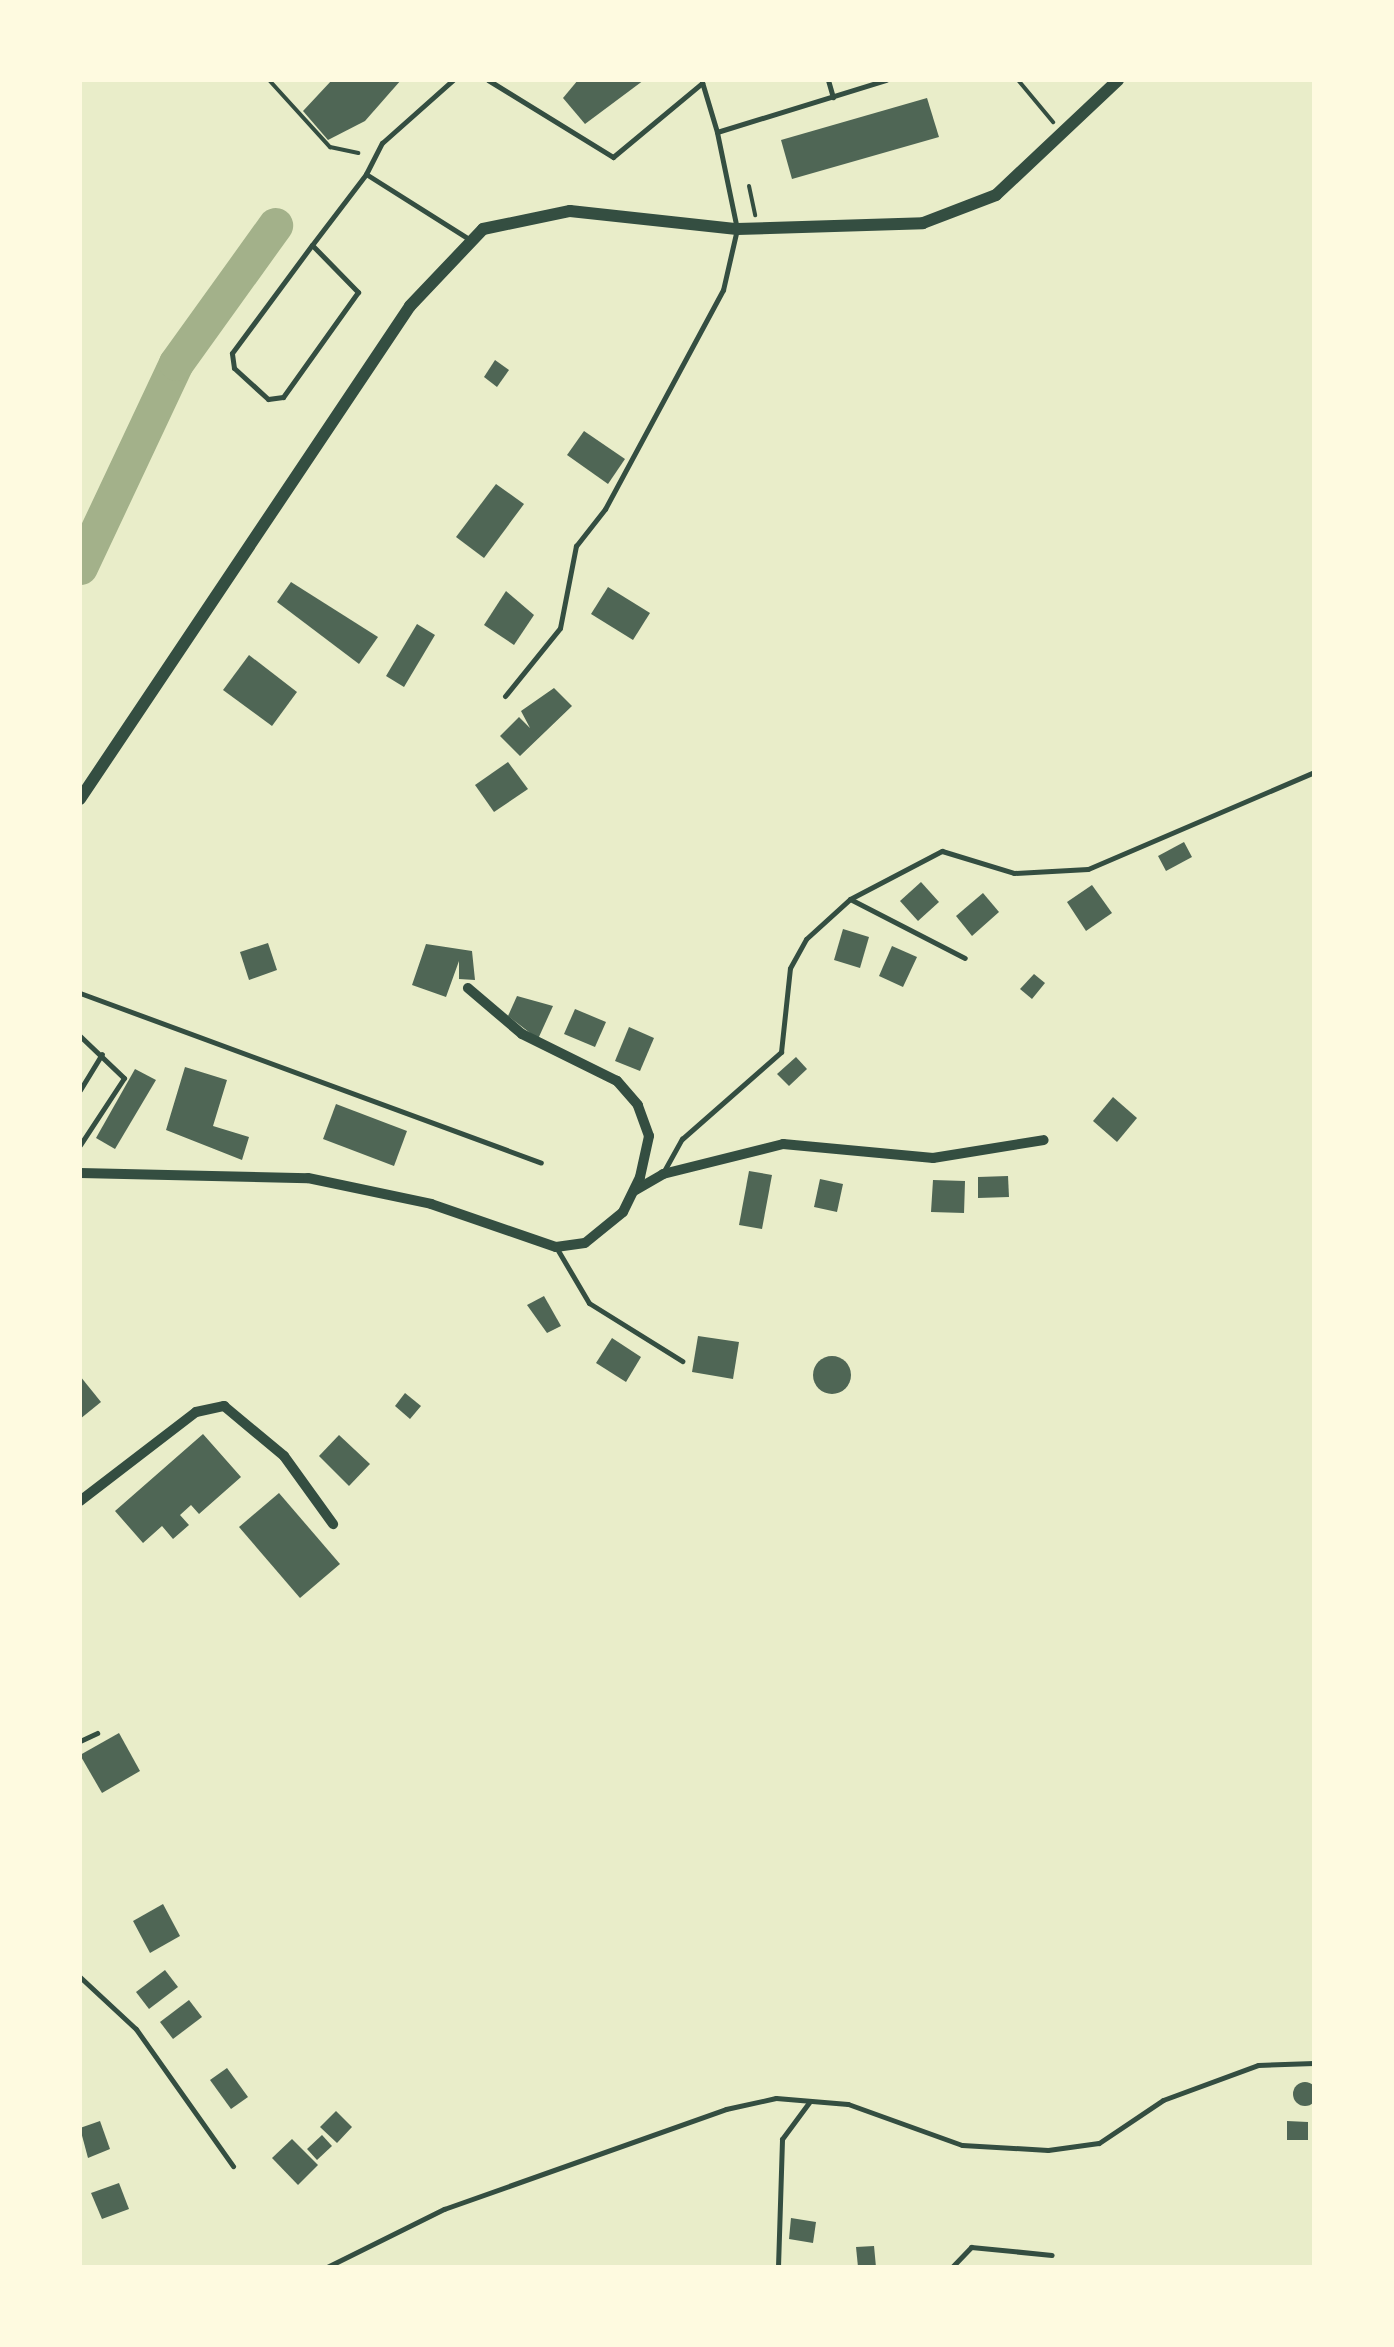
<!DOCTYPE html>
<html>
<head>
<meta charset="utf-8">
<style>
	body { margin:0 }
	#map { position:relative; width:1394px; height:2347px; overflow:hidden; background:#e9edc9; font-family:Rubik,sans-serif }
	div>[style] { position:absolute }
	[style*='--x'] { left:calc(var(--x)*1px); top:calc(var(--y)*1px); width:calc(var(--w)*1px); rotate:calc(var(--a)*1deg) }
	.river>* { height:35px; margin:-17.5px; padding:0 17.5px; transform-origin:17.5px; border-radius:17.5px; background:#a3b18a }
	.building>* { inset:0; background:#4f6655 }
	.round { border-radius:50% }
	.path>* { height:4px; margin:-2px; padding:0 2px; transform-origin:2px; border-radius:2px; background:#344e41 }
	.service>* { height:5px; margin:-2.5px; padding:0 2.5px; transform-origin:2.5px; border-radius:2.5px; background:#344e41 }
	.minor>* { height:10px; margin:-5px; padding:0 5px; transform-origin:5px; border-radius:5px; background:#344e41 }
	.tertiary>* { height:12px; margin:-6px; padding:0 6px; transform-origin:6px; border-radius:6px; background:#344e41 }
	span { translate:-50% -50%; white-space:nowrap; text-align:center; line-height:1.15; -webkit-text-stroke:9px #fefae0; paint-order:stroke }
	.frame { position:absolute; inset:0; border:82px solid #fefae0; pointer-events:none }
</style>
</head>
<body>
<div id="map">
	<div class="river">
		<i style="--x:80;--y:567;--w:225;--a:-64.8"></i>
		<i style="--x:176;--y:363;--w:170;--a:-54.3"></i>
	</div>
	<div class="building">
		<i style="clip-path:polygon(332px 80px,401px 80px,365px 121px,328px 140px,303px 111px)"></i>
		<i style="clip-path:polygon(578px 80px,644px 80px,585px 124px,563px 98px)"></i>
		<i style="clip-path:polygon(927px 98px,939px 137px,792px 179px,781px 140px)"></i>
		<i style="clip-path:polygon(495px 360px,509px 370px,497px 387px,484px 377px)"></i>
		<i style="clip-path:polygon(584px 431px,625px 459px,608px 484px,567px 455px)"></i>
		<i style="clip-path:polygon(496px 484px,524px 504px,484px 558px,456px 537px)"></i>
		<i style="clip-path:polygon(291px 582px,378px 637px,359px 664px,277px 602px)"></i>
		<i style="clip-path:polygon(608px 587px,650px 613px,633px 640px,591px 614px)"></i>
		<i style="clip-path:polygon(506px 591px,534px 615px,514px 645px,484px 625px)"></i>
		<i style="clip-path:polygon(417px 624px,435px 635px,404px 687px,386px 676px)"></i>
		<i style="clip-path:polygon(249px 655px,297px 692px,272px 726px,223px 690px)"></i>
		<i style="clip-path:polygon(554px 688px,572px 706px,520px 756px,500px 736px,519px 717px,530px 728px,521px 711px)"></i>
		<i style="clip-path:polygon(508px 762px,528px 789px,494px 812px,475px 785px)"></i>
		<i style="clip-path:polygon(1184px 842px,1192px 857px,1166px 871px,1158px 856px)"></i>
		<i style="clip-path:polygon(921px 882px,939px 902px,918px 921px,900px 901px)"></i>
		<i style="clip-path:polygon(1092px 885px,1112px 913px,1086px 931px,1067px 902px)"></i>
		<i style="clip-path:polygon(983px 893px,999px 912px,972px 936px,956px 916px)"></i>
		<i style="clip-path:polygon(843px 929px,869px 937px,860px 968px,834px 960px)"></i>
		<i style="clip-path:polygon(268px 943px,277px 970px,249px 980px,240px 952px)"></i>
		<i style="clip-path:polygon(426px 944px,472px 951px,475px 980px,459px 979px,459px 961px,446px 997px,412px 985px)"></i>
		<i style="clip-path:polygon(892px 946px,917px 957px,903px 987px,879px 976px)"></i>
		<i style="clip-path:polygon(1034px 974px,1045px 983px,1032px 999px,1020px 989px)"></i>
		<i style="clip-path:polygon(517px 996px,553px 1006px,538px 1039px,508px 1016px)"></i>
		<i style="clip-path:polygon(575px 1009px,606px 1022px,595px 1047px,564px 1034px)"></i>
		<i style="clip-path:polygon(629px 1027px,654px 1038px,640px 1071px,615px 1061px)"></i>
		<i style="clip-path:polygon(796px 1057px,807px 1069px,789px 1086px,777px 1074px)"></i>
		<i style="clip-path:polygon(185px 1067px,227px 1080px,213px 1126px,249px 1137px,242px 1160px,166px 1130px)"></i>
		<i style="clip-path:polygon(135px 1069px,156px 1080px,115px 1149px,96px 1138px)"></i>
		<i style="clip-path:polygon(1113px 1097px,1137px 1118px,1117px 1142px,1093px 1121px)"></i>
		<i style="clip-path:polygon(336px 1104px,407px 1131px,394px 1166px,323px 1139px)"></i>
		<i style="clip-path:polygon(749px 1171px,772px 1175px,762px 1229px,739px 1225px)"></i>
		<i style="clip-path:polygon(1008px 1176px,1009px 1197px,978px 1198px,978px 1177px)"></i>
		<i style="clip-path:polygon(820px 1179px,843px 1184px,837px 1212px,814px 1207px)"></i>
		<i style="clip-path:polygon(933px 1180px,965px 1181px,964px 1213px,931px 1212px)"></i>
		<i style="clip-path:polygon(544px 1296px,561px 1326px,547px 1333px,527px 1305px)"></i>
		<i style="clip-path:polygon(698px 1336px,739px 1342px,733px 1379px,692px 1372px)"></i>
		<i style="clip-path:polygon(612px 1338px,641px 1357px,626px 1382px,596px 1363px)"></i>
		<i class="round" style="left:813px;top:1356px;width:38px;height:38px"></i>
		<i style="clip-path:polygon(80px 1376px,101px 1402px,80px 1419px)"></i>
		<i style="clip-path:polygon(405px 1393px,421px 1406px,410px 1419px,395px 1406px)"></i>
		<i style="clip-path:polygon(203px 1434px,241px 1477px,199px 1514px,191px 1505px,180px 1515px,189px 1525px,173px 1539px,162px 1526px,143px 1543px,115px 1511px)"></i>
		<i style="clip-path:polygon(339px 1435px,370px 1464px,349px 1486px,319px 1456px)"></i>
		<i style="clip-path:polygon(279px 1493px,340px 1564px,300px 1598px,239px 1527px)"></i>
		<i style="clip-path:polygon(119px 1733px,140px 1771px,102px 1793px,80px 1755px)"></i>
		<i style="clip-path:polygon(163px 1904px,180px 1936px,150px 1953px,133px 1921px)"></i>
		<i style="clip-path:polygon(165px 1970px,178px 1987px,149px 2009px,136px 1992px)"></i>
		<i style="clip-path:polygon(189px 2000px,202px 2017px,173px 2039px,160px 2022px)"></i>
		<i style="clip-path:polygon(227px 2068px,248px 2097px,231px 2109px,210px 2080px)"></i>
		<i class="round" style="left:1293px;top:2082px;width:24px;height:24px"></i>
		<i style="clip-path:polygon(336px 2111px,352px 2127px,337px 2143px,320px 2127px)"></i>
		<i style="clip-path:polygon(100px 2121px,110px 2149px,88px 2158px,80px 2128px)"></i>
		<i style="clip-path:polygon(1287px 2121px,1308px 2122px,1308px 2140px,1287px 2140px)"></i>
		<i style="clip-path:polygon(322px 2135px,332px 2146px,317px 2160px,307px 2149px)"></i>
		<i style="clip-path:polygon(292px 2139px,318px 2165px,298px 2185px,272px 2158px)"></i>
		<i style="clip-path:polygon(119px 2183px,129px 2209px,102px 2219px,91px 2193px)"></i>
		<i style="clip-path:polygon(791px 2218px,816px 2222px,813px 2243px,789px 2239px)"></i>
		<i style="clip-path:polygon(874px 2246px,876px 2267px,858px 2267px,856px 2247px)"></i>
	</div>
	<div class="path">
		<i style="--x:269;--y:80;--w:91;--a:47.7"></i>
		<i style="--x:330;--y:147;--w:29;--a:12"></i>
		<i style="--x:1018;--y:80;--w:55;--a:50.2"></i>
		<i style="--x:749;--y:186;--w:30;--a:78"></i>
	</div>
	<div class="service">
		<i style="--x:488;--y:80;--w:147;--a:31.6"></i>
		<i style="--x:613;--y:157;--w:116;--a:-39.7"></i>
		<i style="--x:828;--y:80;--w:18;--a:74"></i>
		<i style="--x:702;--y:82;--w:52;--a:73.3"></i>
		<i style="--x:366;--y:174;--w:35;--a:-63"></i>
		<i style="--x:382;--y:143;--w:95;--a:-41.6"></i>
		<i style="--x:312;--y:245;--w:66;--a:45.6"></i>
		<i style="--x:358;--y:292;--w:129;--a:125.5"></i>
		<i style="--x:283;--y:397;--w:15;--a:172"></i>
		<i style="--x:268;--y:399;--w:46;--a:-137.6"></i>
		<i style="--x:234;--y:368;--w:15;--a:-98"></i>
		<i style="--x:232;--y:353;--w:134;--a:-53.5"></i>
		<i style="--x:312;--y:245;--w:89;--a:-52.7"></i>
		<i style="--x:366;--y:174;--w:122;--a:32.3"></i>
		<i style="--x:505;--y:696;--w:87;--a:-51"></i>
		<i style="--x:560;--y:628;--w:84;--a:-79"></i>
		<i style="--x:576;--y:546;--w:47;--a:-51.9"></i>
		<i style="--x:605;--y:509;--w:249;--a:-61.7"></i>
		<i style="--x:723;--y:290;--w:63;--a:-77.1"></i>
		<i style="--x:737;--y:229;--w:99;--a:-101.7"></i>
		<i style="--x:717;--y:132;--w:177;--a:-17.1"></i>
		<i style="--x:850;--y:899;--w:129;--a:27.2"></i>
		<i style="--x:80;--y:993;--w:491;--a:20.2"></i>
		<i style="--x:80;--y:1036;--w:61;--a:43.7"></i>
		<i style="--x:124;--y:1078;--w:80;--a:123.3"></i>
		<i style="--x:80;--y:1090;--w:42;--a:-58.6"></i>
		<i style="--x:664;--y:1171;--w:37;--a:-61"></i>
		<i style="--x:682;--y:1139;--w:132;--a:-41.3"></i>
		<i style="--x:781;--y:1052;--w:84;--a:-83.9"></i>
		<i style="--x:790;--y:968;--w:33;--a:-61"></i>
		<i style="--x:806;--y:939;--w:59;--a:-42.3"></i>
		<i style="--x:850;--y:899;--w:104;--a:-27.6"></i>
		<i style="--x:942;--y:851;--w:75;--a:17"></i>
		<i style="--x:1014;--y:873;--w:74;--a:-3.1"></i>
		<i style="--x:1088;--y:869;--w:246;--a:-23.2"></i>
		<i style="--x:556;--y:1247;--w:65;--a:59.5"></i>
		<i style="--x:589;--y:1303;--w:110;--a:31.9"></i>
		<i style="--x:80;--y:1741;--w:19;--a:-25"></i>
		<i style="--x:80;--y:1977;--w:76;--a:42.9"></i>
		<i style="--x:136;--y:2029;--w:168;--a:54.7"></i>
		<i style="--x:327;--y:2267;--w:131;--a:-26.4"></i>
		<i style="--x:444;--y:2209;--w:299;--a:-19.5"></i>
		<i style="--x:726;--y:2109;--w:51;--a:-12.4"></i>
		<i style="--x:776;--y:2098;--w:72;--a:4.8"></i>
		<i style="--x:848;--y:2104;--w:121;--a:19.8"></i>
		<i style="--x:962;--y:2145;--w:86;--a:3.3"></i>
		<i style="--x:1048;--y:2150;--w:51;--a:-7.8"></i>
		<i style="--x:1099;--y:2143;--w:77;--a:-33.9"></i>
		<i style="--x:1163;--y:2100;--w:101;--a:-20.2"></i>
		<i style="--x:1258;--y:2065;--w:56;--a:-2"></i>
		<i style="--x:778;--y:2267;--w:128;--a:-88.2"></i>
		<i style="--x:782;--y:2139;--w:47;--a:-53.6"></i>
		<i style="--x:952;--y:2267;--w:28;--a:-46"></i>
		<i style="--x:971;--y:2247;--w:81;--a:5.6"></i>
	</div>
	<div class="minor">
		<i style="--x:80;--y:1173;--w:228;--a:1.3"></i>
		<i style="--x:308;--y:1178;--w:126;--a:11.9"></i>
		<i style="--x:431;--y:1204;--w:132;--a:19"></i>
		<i style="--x:556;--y:1247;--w:29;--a:-8"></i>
		<i style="--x:585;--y:1243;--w:49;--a:-39.2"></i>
		<i style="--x:623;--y:1212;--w:39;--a:-64"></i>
		<i style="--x:640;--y:1177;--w:42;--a:-77.6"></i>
		<i style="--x:649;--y:1136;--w:33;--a:-110"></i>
		<i style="--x:638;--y:1105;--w:32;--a:-131"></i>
		<i style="--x:617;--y:1081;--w:106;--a:-153.7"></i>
		<i style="--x:522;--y:1034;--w:71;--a:-139.6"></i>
		<i style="--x:634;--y:1191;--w:34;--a:-30"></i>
		<i style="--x:663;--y:1174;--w:124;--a:-14"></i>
		<i style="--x:783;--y:1144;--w:151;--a:5.3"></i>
		<i style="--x:933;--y:1158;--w:112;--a:-9.2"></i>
		<i style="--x:80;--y:1501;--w:146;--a:-37.5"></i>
		<i style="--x:196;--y:1412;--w:29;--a:-12"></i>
		<i style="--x:224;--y:1406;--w:78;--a:39.8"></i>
		<i style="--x:284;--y:1456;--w:84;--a:54.2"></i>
	</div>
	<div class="tertiary">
		<i style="--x:80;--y:799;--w:593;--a:-56.2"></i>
		<i style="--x:410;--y:306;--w:106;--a:-46.5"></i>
		<i style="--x:483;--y:229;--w:89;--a:-11.7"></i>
		<i style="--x:570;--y:211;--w:168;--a:6.2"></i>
		<i style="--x:737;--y:229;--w:186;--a:-1.8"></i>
		<i style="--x:923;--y:223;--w:78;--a:-21"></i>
		<i style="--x:996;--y:195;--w:168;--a:-43.3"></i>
	</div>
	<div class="frame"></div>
</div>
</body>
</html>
